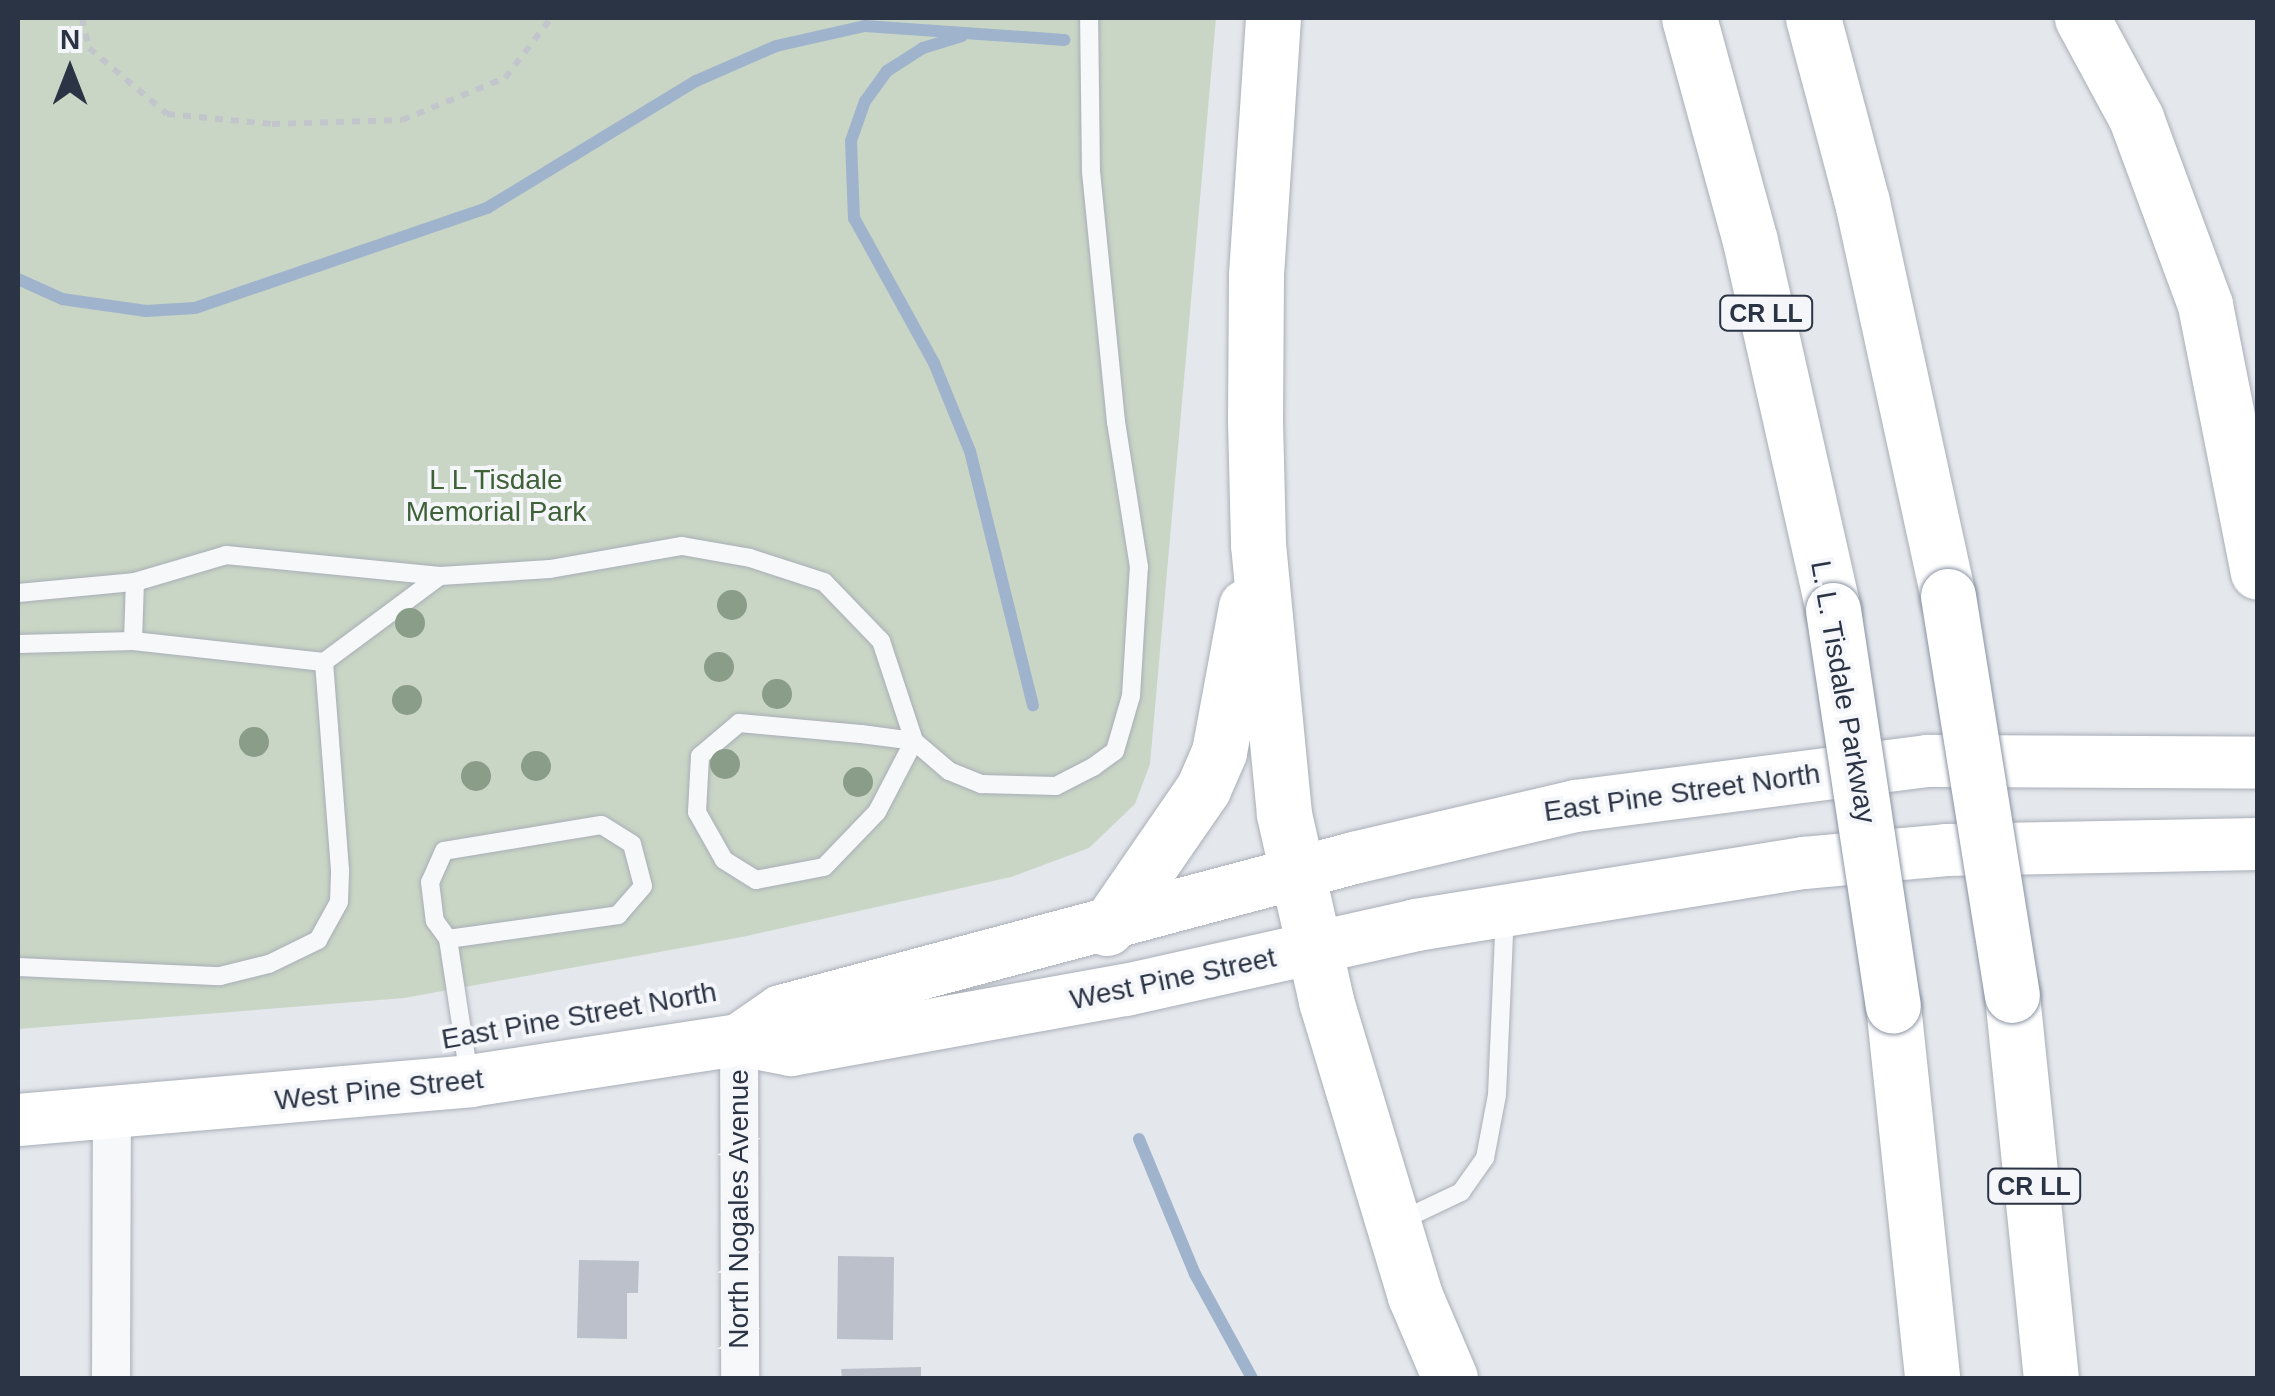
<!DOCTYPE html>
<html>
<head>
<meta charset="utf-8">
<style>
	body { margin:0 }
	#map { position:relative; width:2275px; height:1396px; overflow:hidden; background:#e4e7ec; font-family:Arial,sans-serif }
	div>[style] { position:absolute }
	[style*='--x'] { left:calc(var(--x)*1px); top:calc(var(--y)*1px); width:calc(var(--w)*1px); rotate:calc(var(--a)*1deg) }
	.green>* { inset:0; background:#c9d6c5 }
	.stream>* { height:12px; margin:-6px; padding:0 6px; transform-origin:6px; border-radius:6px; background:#9fb4cc }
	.building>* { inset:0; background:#bbc0ca }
	.path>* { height:6px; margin-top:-3px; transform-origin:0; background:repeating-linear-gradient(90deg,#c2c5cb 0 8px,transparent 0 16px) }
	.roads { filter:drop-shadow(0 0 2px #a9aeb7) drop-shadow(0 0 2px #a9aeb7) }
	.lane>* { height:18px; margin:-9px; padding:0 9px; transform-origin:9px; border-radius:9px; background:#f7f8fa }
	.street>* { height:38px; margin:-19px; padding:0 19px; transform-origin:19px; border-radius:19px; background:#f7f8fa }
	.secondary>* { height:52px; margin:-26px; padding:0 26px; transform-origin:26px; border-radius:26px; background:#fff }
	.highway>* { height:55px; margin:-27.5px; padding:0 27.5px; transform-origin:27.5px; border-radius:27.5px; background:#fff }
	.bridges { filter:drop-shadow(0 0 2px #8b94a3) drop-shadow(0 0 2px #8b94a3) }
	.highway-bridge>* { height:55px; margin:-27.5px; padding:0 27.5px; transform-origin:27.5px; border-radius:27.5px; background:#fff }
	.trees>* { width:30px; height:30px; margin:-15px; border-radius:50%; background:#899d89 }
	span { translate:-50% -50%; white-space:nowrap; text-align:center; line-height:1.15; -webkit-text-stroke:8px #f4f6f9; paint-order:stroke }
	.shield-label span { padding:2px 8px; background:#f4f6f9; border:2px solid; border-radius:8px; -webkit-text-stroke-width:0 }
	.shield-label { font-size:25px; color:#2b3445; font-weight:700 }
	.park-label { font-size:28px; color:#3f6138 }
	.street-label { font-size:28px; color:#2b3445 }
	.frame { position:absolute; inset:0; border:20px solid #2b3445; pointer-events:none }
	.north { position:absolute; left:20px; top:20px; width:100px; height:100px; -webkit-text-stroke:8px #f4f6f9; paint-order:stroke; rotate:0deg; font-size:28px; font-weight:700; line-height:40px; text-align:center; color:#2b3445 }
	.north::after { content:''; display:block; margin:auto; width:35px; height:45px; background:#2b3445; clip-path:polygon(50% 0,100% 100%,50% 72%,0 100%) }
</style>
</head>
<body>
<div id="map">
	<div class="green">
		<i style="clip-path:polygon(18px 18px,1216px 18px,1150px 764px,1135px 804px,1089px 848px,1011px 877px,742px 937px,404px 998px,18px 1029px)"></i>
	</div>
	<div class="stream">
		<i style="--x:962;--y:36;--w:41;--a:162.9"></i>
		<i style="--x:923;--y:48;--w:43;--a:147.4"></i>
		<i style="--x:887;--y:71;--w:37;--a:126"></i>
		<i style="--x:865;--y:101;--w:42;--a:109.3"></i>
		<i style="--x:851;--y:141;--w:77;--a:87.8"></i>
		<i style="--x:854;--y:218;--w:166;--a:61.1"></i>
		<i style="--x:934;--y:363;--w:95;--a:67.8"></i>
		<i style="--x:970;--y:451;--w:262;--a:76.1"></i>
		<i style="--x:18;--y:279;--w:48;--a:24.4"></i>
		<i style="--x:62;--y:299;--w:85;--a:8.1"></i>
		<i style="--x:146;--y:311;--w:49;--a:-3.5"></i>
		<i style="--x:195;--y:308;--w:309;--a:-18.9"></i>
		<i style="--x:487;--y:208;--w:245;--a:-31.3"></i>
		<i style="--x:696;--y:81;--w:87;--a:-23.6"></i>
		<i style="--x:776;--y:46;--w:91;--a:-12.7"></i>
		<i style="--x:865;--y:26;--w:200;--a:4"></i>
		<i style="--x:1139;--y:1139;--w:146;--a:67.5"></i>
		<i style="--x:1195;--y:1274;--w:119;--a:61.3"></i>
	</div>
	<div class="building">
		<i style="clip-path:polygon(838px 1256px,894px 1257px,893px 1340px,837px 1339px)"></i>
		<i style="clip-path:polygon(579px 1260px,639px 1261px,638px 1293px,627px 1293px,627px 1339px,577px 1338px)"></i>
		<i style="clip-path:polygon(921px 1367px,921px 1378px,842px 1378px,841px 1369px)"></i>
	</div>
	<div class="path">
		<i style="--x:82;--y:18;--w:31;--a:77"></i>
		<i style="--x:89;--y:48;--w:102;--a:40.2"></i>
		<i style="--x:167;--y:114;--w:105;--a:5.4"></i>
		<i style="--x:272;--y:124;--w:130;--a:-1.8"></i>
		<i style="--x:402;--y:120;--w:111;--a:-22.2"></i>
		<i style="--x:505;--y:78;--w:76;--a:-52.5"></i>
	</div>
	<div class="roads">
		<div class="lane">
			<i style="--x:18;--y:593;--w:118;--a:-5.4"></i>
			<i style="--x:135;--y:582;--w:95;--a:-16.5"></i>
			<i style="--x:226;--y:555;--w:215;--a:5.6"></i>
			<i style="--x:440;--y:576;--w:110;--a:-3.6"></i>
			<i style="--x:550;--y:569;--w:134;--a:-9.9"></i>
			<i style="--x:682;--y:546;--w:69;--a:10"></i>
			<i style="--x:750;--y:558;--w:78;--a:18"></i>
			<i style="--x:824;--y:582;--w:82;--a:46"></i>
			<i style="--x:881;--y:641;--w:105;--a:71.7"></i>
			<i style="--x:914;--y:741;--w:46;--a:40.6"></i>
			<i style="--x:949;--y:771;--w:35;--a:22"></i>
			<i style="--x:981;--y:784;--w:75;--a:1.5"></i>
			<i style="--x:1056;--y:786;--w:42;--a:-27.2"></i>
			<i style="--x:1093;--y:767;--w:27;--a:-36"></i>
			<i style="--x:1115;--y:751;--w:57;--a:-73.8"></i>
			<i style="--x:1131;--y:696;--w:129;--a:-86.5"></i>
			<i style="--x:1139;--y:567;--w:147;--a:-99"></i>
			<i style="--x:1116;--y:422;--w:250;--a:-95.7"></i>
			<i style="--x:1091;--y:173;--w:155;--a:-90.7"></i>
			<i style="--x:133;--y:641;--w:59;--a:-88.1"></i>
			<i style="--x:18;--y:644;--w:115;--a:-1.5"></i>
			<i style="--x:133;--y:641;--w:192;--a:6.3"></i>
			<i style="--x:324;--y:662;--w:144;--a:-36.6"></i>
			<i style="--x:739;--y:723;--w:122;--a:5.2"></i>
			<i style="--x:861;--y:734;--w:53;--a:7.5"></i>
			<i style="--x:914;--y:741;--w:80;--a:117.5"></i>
			<i style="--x:877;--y:812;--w:76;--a:133.9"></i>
			<i style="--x:824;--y:867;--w:69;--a:169.2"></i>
			<i style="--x:756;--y:880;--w:38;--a:-148"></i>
			<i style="--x:724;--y:860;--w:55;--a:-119.4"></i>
			<i style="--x:697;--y:812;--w:56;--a:-86.9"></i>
			<i style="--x:700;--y:756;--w:51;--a:-40.2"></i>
			<i style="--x:448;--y:939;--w:172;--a:-8"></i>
			<i style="--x:618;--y:915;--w:38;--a:-49"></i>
			<i style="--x:643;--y:886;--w:43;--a:-104.7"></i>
			<i style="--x:632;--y:844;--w:36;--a:-148"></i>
			<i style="--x:601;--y:825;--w:159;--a:170.6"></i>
			<i style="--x:444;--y:851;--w:34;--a:114"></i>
			<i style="--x:430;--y:882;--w:39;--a:83"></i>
			<i style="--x:435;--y:921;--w:22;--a:54"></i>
			<i style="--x:448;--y:939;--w:139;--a:81.3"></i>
			<i style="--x:18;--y:967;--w:202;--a:2.6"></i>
			<i style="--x:220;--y:976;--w:50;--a:-13.8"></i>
			<i style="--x:269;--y:964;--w:55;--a:-26.1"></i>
			<i style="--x:318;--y:940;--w:43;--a:-61.1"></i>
			<i style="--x:339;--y:902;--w:32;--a:-88"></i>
			<i style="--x:340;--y:870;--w:209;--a:-94.4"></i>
			<i style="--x:1400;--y:1221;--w:68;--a:-25.4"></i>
			<i style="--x:1461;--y:1192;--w:42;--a:-54.8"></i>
			<i style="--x:1485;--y:1158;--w:64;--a:-79.2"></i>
			<i style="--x:1497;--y:1095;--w:181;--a:-87.5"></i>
		</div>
		<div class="street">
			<i style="--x:739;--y:1040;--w:338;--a:89.8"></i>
			<i style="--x:111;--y:1378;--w:263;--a:-89.8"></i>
		</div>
		<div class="secondary">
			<i style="--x:739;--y:1040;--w:51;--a:-34.6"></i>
			<i style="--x:781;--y:1011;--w:593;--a:-14.95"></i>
			<i style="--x:1354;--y:858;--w:228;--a:-13.2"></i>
			<i style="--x:1576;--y:806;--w:354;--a:-7.3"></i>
			<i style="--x:1927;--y:761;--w:331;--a:0.3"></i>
			<i style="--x:18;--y:1120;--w:454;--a:-4.9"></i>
			<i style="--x:470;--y:1081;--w:272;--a:-8.7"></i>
			<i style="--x:739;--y:1040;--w:53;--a:10.9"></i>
			<i style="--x:791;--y:1050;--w:340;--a:-10.2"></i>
			<i style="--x:1126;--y:990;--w:297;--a:-12.6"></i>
			<i style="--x:1416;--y:925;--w:393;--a:-9.1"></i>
			<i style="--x:1804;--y:863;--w:143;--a:-5.2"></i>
			<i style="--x:1946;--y:850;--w:312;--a:-1.1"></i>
		</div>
		<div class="highway">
			<i style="--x:1273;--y:18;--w:259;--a:93.8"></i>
			<i style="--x:1256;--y:276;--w:144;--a:90.4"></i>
			<i style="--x:1255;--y:420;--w:124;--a:88.6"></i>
			<i style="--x:1258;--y:544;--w:271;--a:84.5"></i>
			<i style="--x:1284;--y:814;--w:192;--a:77.3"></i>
			<i style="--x:1326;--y:1001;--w:308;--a:73.2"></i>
			<i style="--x:1415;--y:1296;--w:89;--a:66.9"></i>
			<i style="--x:1689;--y:18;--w:231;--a:74.7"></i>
			<i style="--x:1750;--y:241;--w:378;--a:77.3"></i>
			<i style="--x:1813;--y:18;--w:190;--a:75.1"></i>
			<i style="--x:1862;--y:202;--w:403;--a:77.7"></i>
			<i style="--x:2082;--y:18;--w:114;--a:61.6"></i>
			<i style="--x:2136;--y:118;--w:199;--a:69.7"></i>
			<i style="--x:2205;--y:305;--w:272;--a:78.8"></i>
			<i style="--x:1107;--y:928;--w:169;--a:-55.4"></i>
			<i style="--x:1203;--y:789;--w:40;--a:-66.6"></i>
			<i style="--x:1219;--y:752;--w:148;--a:-79.5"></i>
			<i style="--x:2012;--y:995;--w:385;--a:84.2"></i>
			<i style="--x:1893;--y:1005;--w:375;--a:84"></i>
		</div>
	</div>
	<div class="bridges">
		<div class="highway-bridge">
			<i style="--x:1948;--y:596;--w:404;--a:80.9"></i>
			<i style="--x:1833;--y:610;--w:400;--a:81.4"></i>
		</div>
	</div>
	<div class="trees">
		<i style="left:732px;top:605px"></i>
		<i style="left:410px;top:623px"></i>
		<i style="left:719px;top:667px"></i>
		<i style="left:777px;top:694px"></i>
		<i style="left:407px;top:700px"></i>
		<i style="left:254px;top:742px"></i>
		<i style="left:725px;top:764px"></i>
		<i style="left:536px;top:766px"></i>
		<i style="left:476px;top:776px"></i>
		<i style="left:858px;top:782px"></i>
	</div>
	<div class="shield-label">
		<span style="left:1766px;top:313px">CR LL</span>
		<span style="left:2034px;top:1186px">CR LL</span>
	</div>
	<div class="park-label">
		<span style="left:496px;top:496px">L L Tisdale<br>Memorial Park</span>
	</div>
	<div class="street-label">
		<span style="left:1843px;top:692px;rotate:80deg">L. L. Tisdale Parkway</span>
		<span style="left:1682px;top:793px;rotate:-8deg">East Pine Street North</span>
		<span style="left:1173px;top:979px;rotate:-12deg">West Pine Street</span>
		<span style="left:579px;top:1016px;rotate:-10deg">East Pine Street North</span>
		<span style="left:379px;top:1090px;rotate:-6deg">West Pine Street</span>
		<span style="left:739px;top:1209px;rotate:-90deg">North Nogales Avenue</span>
	</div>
	<div class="frame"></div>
	<div class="north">N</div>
</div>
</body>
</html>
